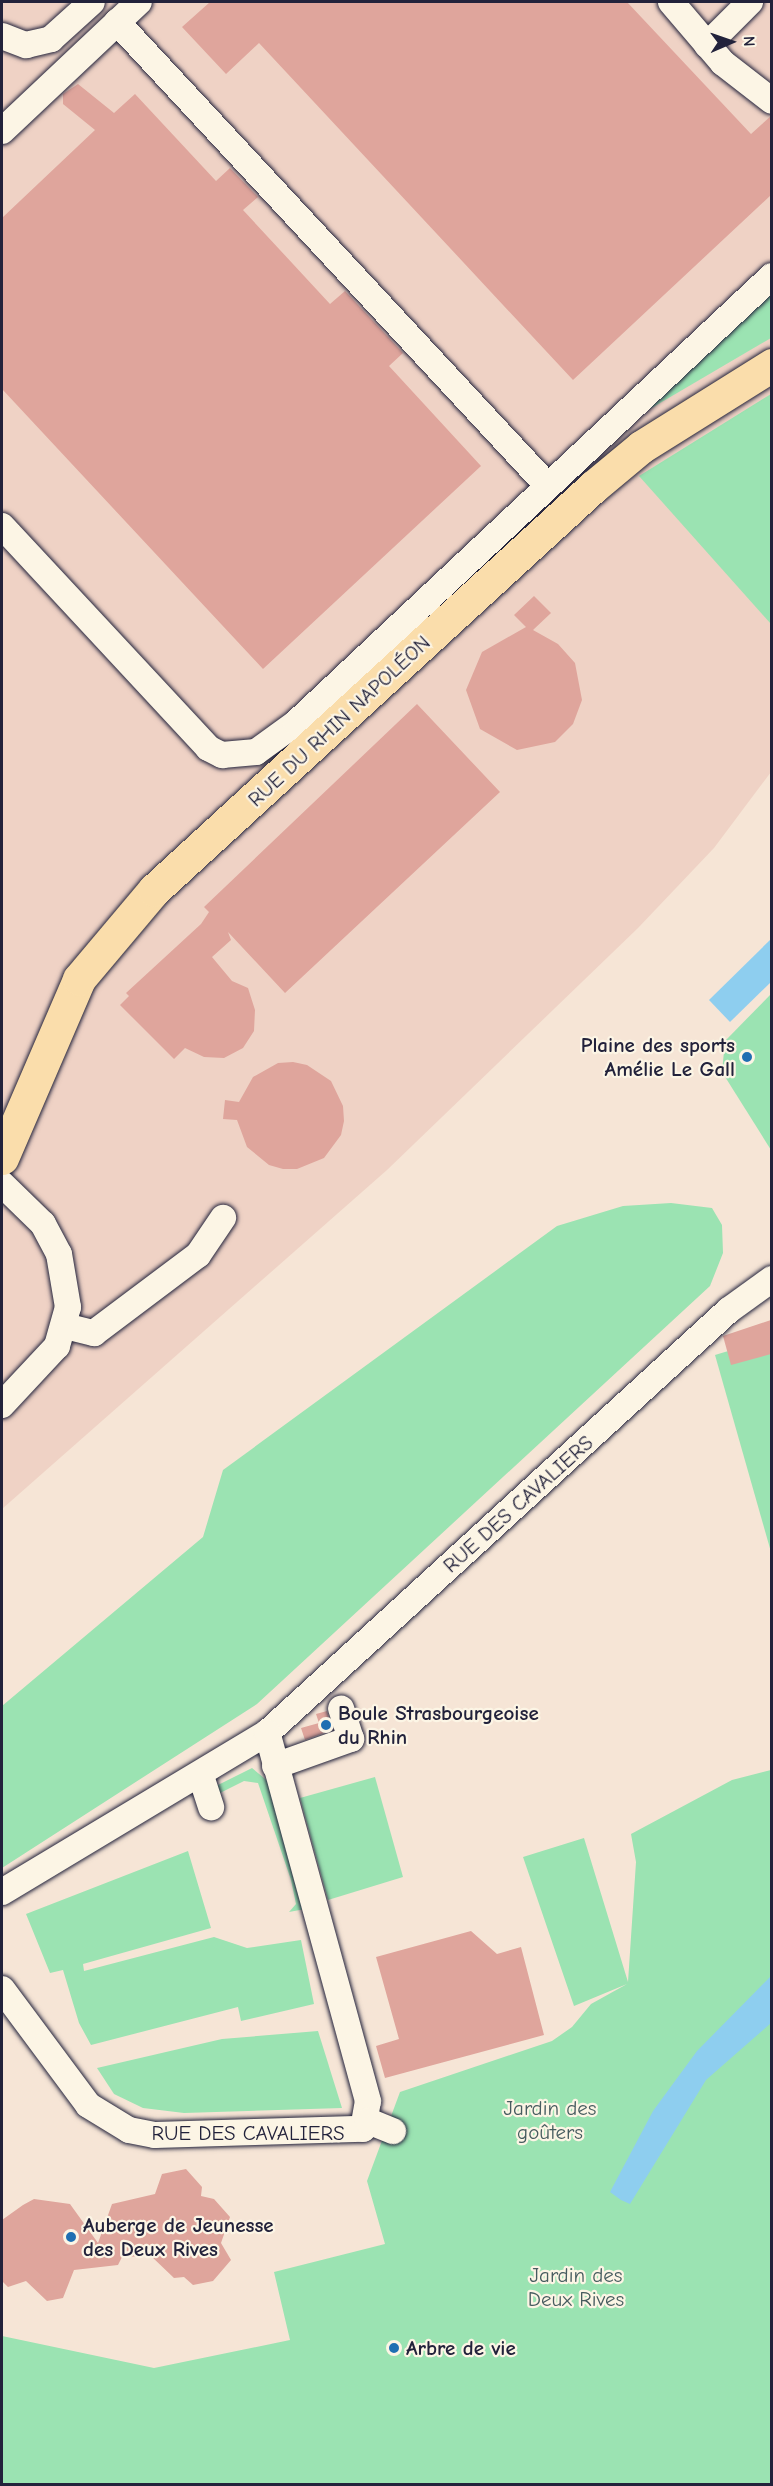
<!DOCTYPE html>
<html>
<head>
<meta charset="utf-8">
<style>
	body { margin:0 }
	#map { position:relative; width:773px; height:2486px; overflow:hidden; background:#f6e5d6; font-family:"Comic Neue",sans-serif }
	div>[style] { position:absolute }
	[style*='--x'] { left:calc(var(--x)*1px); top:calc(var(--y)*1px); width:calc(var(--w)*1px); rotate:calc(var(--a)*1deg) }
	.built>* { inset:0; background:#efd2c5 }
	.green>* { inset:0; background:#9be3b2 }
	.water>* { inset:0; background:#8eceef }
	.building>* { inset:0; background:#dfa59c }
	.roads { filter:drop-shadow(0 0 2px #22223b) drop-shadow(0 0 2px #22223b) }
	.minor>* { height:26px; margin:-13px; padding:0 13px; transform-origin:13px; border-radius:13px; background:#fcf5e5 }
	.major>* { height:33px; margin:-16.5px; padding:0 16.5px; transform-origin:16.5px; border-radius:16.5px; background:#faddab }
	.dots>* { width:16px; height:16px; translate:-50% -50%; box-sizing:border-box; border:3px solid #fcf5e5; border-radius:50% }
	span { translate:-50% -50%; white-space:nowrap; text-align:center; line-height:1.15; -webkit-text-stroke:4.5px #fcf5e5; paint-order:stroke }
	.street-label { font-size:21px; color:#22223b }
	.poi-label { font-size:21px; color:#22223b; font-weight:700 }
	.right { translate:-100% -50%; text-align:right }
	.left { translate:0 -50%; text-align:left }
	.park-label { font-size:21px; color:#465c5f }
	.frame { position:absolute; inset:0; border:3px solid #22223b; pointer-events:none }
	.north { position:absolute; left:701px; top:12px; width:60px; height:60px; -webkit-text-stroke:4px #fcf5e5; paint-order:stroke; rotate:88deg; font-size:16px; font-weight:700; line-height:24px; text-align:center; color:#22223b }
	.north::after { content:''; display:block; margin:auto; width:21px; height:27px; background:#22223b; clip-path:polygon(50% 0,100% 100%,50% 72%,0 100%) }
</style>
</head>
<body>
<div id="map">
	<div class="built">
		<i style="clip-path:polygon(2px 2px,771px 2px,771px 772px,714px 848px,638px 928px,387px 1170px,2px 1509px)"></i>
	</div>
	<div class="green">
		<i style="clip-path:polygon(771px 287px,771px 338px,626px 423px)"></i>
		<i style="clip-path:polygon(771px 394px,771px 624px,639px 476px)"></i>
		<i style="clip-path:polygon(771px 994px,771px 1150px,722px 1072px,725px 1041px)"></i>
		<i style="clip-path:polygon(671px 1203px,712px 1208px,722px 1225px,723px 1253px,710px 1286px,257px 1704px,2px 1868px,2px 1706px,203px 1537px,223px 1470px,557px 1226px,623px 1206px)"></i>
		<i style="clip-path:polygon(771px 1338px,771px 1552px,715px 1355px)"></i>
		<i style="clip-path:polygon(252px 1768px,270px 1783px,305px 1909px,289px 1912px,296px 1904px,291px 1880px,258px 1783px,244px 1781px,218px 1794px,210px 1789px)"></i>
		<i style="clip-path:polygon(771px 1770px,771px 2484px,2px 2484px,2px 2336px,154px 2368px,290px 2340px,274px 2272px,385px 2244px,367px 2181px,400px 2092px,552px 2041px,572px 2027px,591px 2004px,627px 1984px,574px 2006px,523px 1857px,584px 1838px,628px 1982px,636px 1862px,631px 1834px,732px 1780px)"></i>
		<i style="clip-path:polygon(375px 1777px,403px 1877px,328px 1900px,300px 1798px)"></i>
		<i style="clip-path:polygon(188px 1851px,211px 1928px,83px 1964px,84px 1971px,214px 1937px,247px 1948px,301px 1940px,314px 2004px,241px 2021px,238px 2007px,91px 2045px,79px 2023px,63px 1970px,50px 1973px,26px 1914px)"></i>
		<i style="clip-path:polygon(318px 2031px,342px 2108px,184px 2113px,143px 2108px,114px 2094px,97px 2068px,222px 2039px)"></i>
	</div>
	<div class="water">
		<i style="clip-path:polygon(771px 939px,771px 982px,730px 1022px,709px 1000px)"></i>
		<i style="clip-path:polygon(771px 1976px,771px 2023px,706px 2080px,630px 2204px,621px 2200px,610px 2192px,653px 2111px,697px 2051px)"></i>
	</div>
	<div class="building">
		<i style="clip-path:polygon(210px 2px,627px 2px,751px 134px,771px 116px,771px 195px,573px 380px,259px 43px,226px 74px,182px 27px)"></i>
		<i style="clip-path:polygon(78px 84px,114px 113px,135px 94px,216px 181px,230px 168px,258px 197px,243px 210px,330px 304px,345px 291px,403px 353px,389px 366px,481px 466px,263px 669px,2px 389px,2px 218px,95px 130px,63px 104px,63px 94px)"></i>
		<i style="clip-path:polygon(534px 596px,551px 613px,533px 630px,558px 644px,575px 663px,582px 700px,573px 724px,555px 742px,517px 750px,480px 729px,466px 690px,482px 652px,526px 627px,514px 615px)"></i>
		<i style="clip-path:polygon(417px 704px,500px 792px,285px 993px,228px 932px,231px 940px,212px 957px,232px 981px,248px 988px,255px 1010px,254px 1031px,243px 1048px,224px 1058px,204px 1057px,185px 1048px,174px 1059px,120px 1005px,129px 996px,126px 993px,201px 924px,209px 912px,204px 907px)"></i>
		<i style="clip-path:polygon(293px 1062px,307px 1065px,331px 1081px,343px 1106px,344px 1121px,341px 1135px,324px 1158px,297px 1169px,283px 1169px,269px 1165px,247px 1147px,237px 1120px,223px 1119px,225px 1100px,239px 1102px,253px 1077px,278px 1063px)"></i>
		<i style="clip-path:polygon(771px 1320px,771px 1354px,731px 1365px,723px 1336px)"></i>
		<i style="clip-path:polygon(327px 1711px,332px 1730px,305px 1740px,301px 1728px,319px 1723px,316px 1714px)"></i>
		<i style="clip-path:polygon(471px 1931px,497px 1954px,521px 1947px,544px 2035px,385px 2078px,376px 2046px,399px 2039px,376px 1957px)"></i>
		<i style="clip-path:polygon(186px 2169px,202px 2187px,201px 2196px,214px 2199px,230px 2217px,221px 2243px,231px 2260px,213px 2281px,193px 2285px,184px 2277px,174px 2278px,151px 2256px,122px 2257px,118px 2265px,74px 2270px,63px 2298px,47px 2301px,26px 2281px,8px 2287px,2px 2281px,2px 2220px,23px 2205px,34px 2199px,70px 2204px,98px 2243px,112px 2204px,155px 2194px,162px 2174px)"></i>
	</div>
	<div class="roads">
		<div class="minor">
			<i style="--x:671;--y:2;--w:80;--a:49.6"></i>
			<i style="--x:723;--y:63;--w:62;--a:37.8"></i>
			<i style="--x:117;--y:22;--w:630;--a:47.12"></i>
			<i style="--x:2;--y:36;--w:26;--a:21"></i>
			<i style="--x:26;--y:45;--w:26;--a:-13"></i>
			<i style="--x:51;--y:39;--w:55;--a:-42.1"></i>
			<i style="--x:707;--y:45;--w:61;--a:-45"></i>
			<i style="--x:2;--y:131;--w:188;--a:-43.3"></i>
			<i style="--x:2;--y:526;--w:303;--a:47.1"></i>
			<i style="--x:208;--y:748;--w:16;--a:27"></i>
			<i style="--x:222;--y:755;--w:34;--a:-5"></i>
			<i style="--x:256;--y:752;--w:49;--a:-35.9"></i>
			<i style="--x:296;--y:723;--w:653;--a:-43.2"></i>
			<i style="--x:2;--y:1184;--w:57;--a:44.3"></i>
			<i style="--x:43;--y:1224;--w:34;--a:62"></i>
			<i style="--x:59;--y:1254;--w:54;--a:80.4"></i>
			<i style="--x:68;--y:1307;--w:41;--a:105.8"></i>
			<i style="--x:57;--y:1346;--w:81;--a:133"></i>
			<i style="--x:65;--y:1326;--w:30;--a:14"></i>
			<i style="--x:94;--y:1333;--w:130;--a:-36.9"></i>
			<i style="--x:198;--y:1255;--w:45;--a:-56"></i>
			<i style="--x:275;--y:1766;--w:81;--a:-19.6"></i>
			<i style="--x:351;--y:1739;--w:32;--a:-108"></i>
			<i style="--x:201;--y:1776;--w:33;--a:72"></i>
			<i style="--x:2;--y:1892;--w:309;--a:-31"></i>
			<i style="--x:267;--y:1733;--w:626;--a:-42.48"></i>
			<i style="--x:729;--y:1310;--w:53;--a:-35.8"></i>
			<i style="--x:2;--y:1989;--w:144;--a:53.4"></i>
			<i style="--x:88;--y:2105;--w:48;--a:31.4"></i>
			<i style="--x:129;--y:2130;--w:26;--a:11"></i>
			<i style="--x:155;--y:2135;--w:208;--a:-1.7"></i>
			<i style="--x:363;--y:2129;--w:28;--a:-80"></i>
			<i style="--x:368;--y:2101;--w:382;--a:-105.3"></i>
			<i style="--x:368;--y:2121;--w:27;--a:22"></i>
		</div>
		<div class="major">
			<i style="--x:2;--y:1158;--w:195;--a:-66.7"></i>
			<i style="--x:79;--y:979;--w:116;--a:-49.9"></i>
			<i style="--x:154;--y:890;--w:596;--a:-42.55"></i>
			<i style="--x:593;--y:487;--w:62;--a:-39.8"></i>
			<i style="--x:641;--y:447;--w:155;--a:-32"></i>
		</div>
	</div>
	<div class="dots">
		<i style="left:747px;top:1057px;background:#1f6fb2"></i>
		<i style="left:326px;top:1725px;background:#1f6fb2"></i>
		<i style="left:71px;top:2237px;background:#1f6fb2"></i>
		<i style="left:394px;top:2348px;background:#1f6fb2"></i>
	</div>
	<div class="street-label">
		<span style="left:339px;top:721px;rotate:-43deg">RUE DU RHIN NAPOLÉON</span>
		<span style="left:518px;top:1504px;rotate:-42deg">RUE DES CAVALIERS</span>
		<span style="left:248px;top:2133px">RUE DES CAVALIERS</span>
	</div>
	<div class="poi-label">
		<span class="right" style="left:735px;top:1057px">Plaine des sports<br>Amélie Le Gall</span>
		<span class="left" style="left:338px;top:1725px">Boule Strasbourgeoise<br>du Rhin</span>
		<span class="left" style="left:83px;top:2237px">Auberge de Jeunesse<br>des Deux Rives</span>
		<span class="left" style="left:406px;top:2348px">Arbre de vie</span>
	</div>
	<div class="park-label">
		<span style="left:550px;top:2120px">Jardin des<br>goûters</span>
		<span style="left:576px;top:2287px">Jardin des<br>Deux Rives</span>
	</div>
	<div class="frame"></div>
	<div class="north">N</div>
</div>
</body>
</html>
